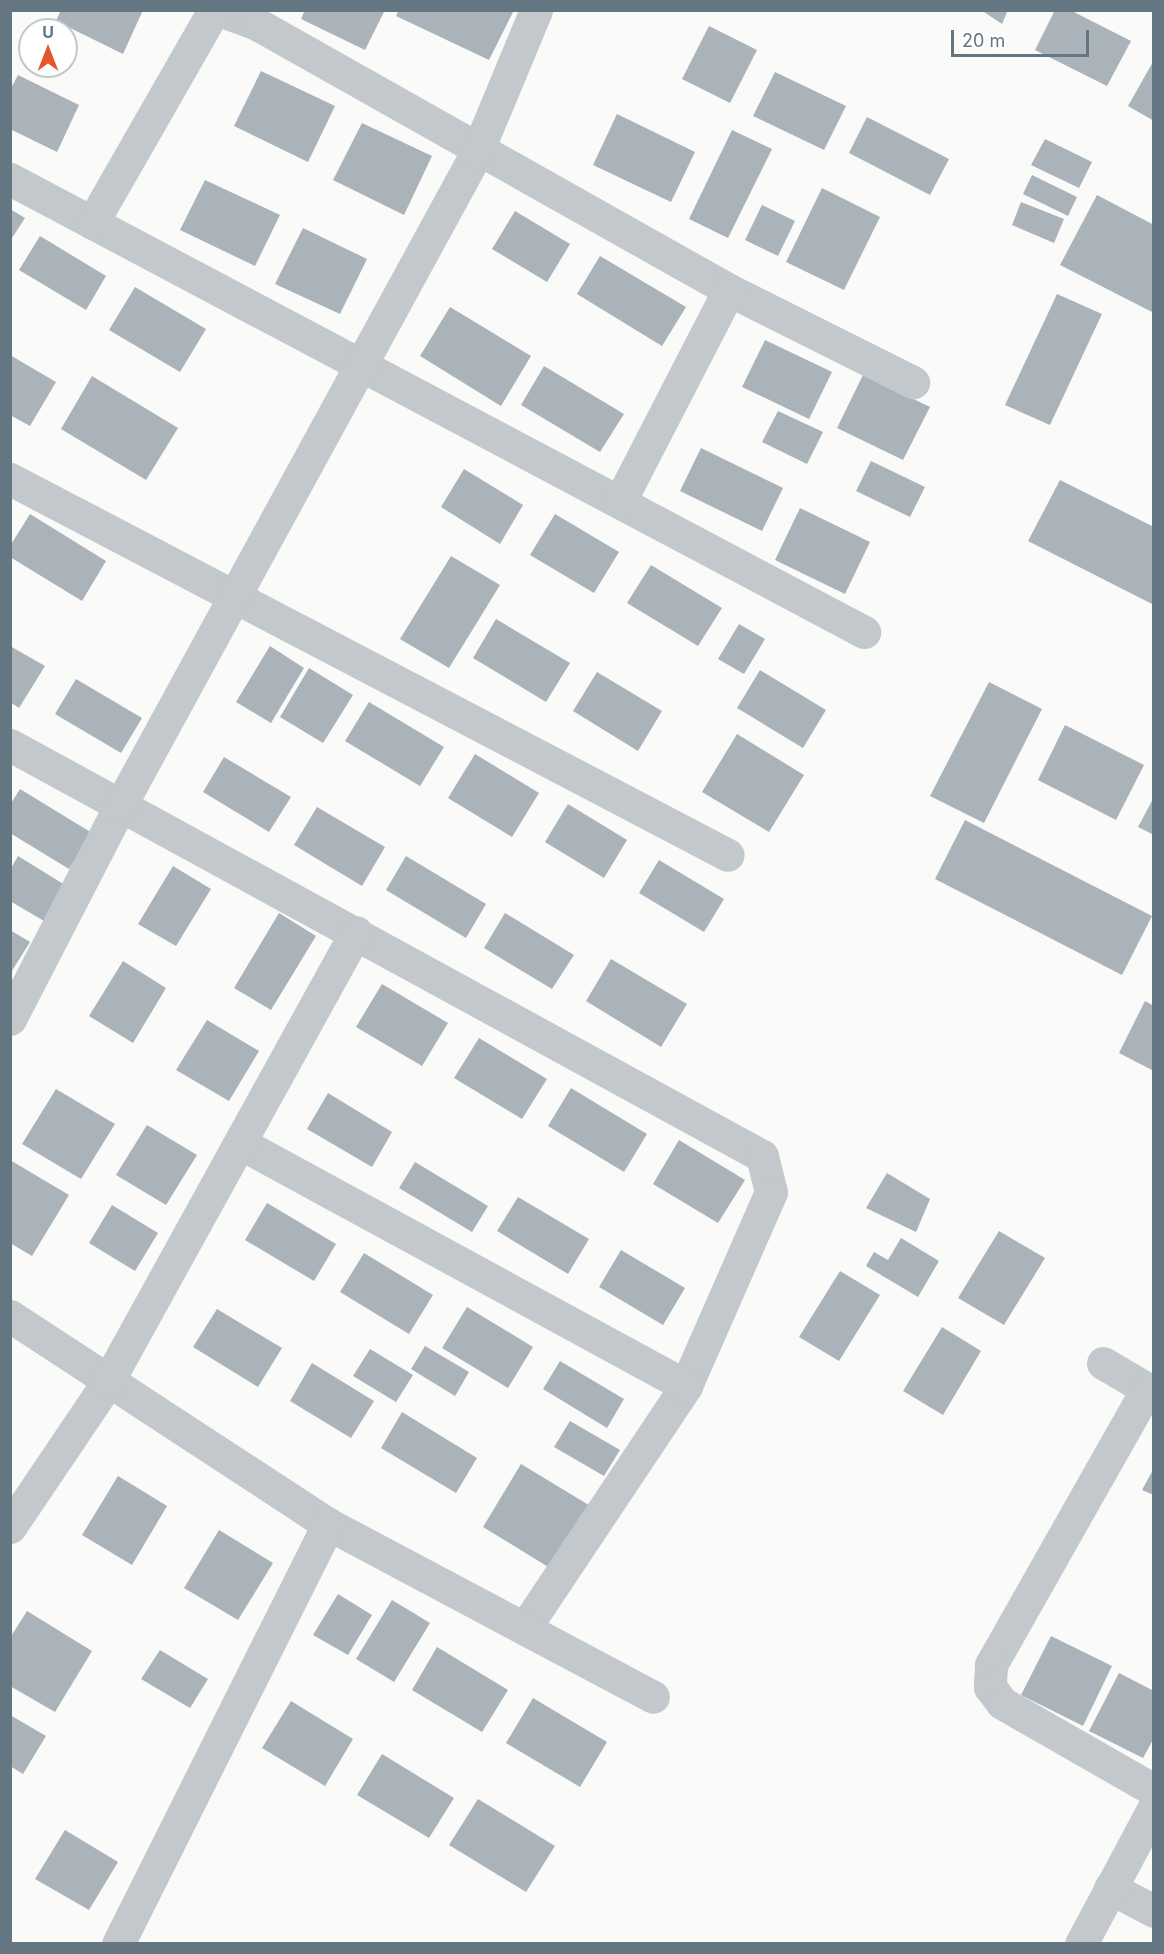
<!DOCTYPE html>
<html>
<head>
<meta charset="utf-8">
<style>
	body { margin:0 }
	#map { position:relative; width:1164px; height:1954px; overflow:hidden; background:#fafaf8; font-family:Inter,sans-serif }
	div>[style] { position:absolute }
	[style*='--x'] { left:calc(var(--x)*1px); top:calc(var(--y)*1px); width:calc(var(--w)*1px); rotate:calc(var(--a)*1deg) }
	.building>* { inset:0; background:#aab3b9 }
	.minor>* { height:33px; margin:-16.5px; padding:0 16.5px; transform-origin:16.5px; border-radius:16.5px; background:#c3c8cc }
	span { translate:-50% -50%; white-space:nowrap; text-align:center; line-height:1.15; -webkit-text-stroke:6px #fff; paint-order:stroke }
	.frame { position:absolute; inset:0; border:12px solid #657683; pointer-events:none }
	.north { position:absolute; left:18px; top:18px; width:60px; height:60px; box-sizing:border-box; background:#fff; border:2px solid #c1c8cd; border-radius:50%; rotate:0deg; font-size:16px; font-weight:700; line-height:24px; text-align:center; color:#657683 }
	.north::after { content:''; display:block; margin:auto; width:21px; height:27px; background:#e4572e; clip-path:polygon(50% 0,100% 100%,50% 72%,0 100%) }
	.scale { position:absolute; left:951px; top:30px; width:138px; height:27px; box-sizing:border-box; border:3px solid #657683; border-top:0; padding-left:8px; font-size:18px; line-height:21px; white-space:nowrap; color:#657683; -webkit-text-stroke:4px #fff; paint-order:stroke }
</style>
</head>
<body>
<div id="map">
	<div class="building">
		<i style="clip-path:polygon(61px 10px,143px 10px,123px 54px,56px 21px)"></i>
		<i style="clip-path:polygon(305px 10px,385px 10px,365px 50px,301px 19px)"></i>
		<i style="clip-path:polygon(399px 10px,514px 10px,489px 60px,396px 16px)"></i>
		<i style="clip-path:polygon(981px 10px,1008px 10px,1002px 24px)"></i>
		<i style="clip-path:polygon(1055px 10px,1070px 10px,1131px 41px,1107px 86px,1035px 50px)"></i>
		<i style="clip-path:polygon(709px 26px,757px 50px,730px 103px,682px 79px)"></i>
		<i style="clip-path:polygon(1154px 60px,1154px 121px,1128px 106px)"></i>
		<i style="clip-path:polygon(261px 71px,335px 106px,308px 162px,234px 126px)"></i>
		<i style="clip-path:polygon(775px 72px,846px 106px,824px 150px,753px 116px)"></i>
		<i style="clip-path:polygon(18px 75px,79px 105px,57px 152px,10px 129px,10px 90px)"></i>
		<i style="clip-path:polygon(617px 114px,695px 152px,671px 202px,593px 165px)"></i>
		<i style="clip-path:polygon(867px 117px,949px 159px,930px 195px,849px 153px)"></i>
		<i style="clip-path:polygon(362px 123px,432px 156px,404px 215px,333px 180px)"></i>
		<i style="clip-path:polygon(732px 130px,772px 149px,728px 238px,689px 219px)"></i>
		<i style="clip-path:polygon(1045px 139px,1092px 162px,1079px 188px,1031px 165px)"></i>
		<i style="clip-path:polygon(1032px 175px,1077px 197px,1068px 216px,1023px 194px)"></i>
		<i style="clip-path:polygon(205px 180px,280px 215px,255px 266px,180px 230px)"></i>
		<i style="clip-path:polygon(822px 188px,880px 217px,844px 290px,786px 262px)"></i>
		<i style="clip-path:polygon(1097px 195px,1154px 225px,1154px 313px,1060px 265px)"></i>
		<i style="clip-path:polygon(1021px 202px,1064px 219px,1054px 243px,1012px 225px)"></i>
		<i style="clip-path:polygon(762px 205px,795px 221px,778px 256px,745px 240px)"></i>
		<i style="clip-path:polygon(10px 209px,25px 218px,10px 241px)"></i>
		<i style="clip-path:polygon(515px 211px,570px 244px,547px 282px,492px 249px)"></i>
		<i style="clip-path:polygon(303px 228px,367px 259px,340px 314px,275px 284px)"></i>
		<i style="clip-path:polygon(40px 236px,106px 276px,86px 310px,19px 270px)"></i>
		<i style="clip-path:polygon(600px 256px,686px 307px,662px 346px,577px 294px)"></i>
		<i style="clip-path:polygon(135px 287px,206px 329px,180px 372px,109px 330px)"></i>
		<i style="clip-path:polygon(1057px 294px,1102px 314px,1050px 425px,1005px 405px)"></i>
		<i style="clip-path:polygon(450px 307px,531px 356px,501px 406px,420px 356px)"></i>
		<i style="clip-path:polygon(765px 340px,832px 372px,809px 419px,742px 387px)"></i>
		<i style="clip-path:polygon(10px 355px,56px 382px,30px 426px,10px 415px)"></i>
		<i style="clip-path:polygon(544px 366px,624px 414px,600px 452px,521px 405px)"></i>
		<i style="clip-path:polygon(863px 375px,930px 407px,903px 460px,837px 428px)"></i>
		<i style="clip-path:polygon(92px 376px,178px 428px,146px 480px,61px 429px)"></i>
		<i style="clip-path:polygon(778px 411px,823px 432px,807px 464px,762px 442px)"></i>
		<i style="clip-path:polygon(701px 448px,783px 488px,762px 531px,680px 491px)"></i>
		<i style="clip-path:polygon(871px 461px,925px 487px,910px 517px,856px 491px)"></i>
		<i style="clip-path:polygon(464px 469px,523px 505px,500px 544px,441px 507px)"></i>
		<i style="clip-path:polygon(1060px 480px,1154px 527px,1154px 605px,1028px 541px)"></i>
		<i style="clip-path:polygon(800px 508px,870px 542px,845px 594px,775px 560px)"></i>
		<i style="clip-path:polygon(30px 514px,106px 561px,82px 601px,10px 557px,10px 546px)"></i>
		<i style="clip-path:polygon(555px 514px,619px 552px,594px 593px,530px 555px)"></i>
		<i style="clip-path:polygon(451px 556px,500px 585px,449px 668px,400px 639px)"></i>
		<i style="clip-path:polygon(651px 565px,722px 608px,698px 646px,627px 603px)"></i>
		<i style="clip-path:polygon(496px 619px,570px 663px,546px 702px,473px 658px)"></i>
		<i style="clip-path:polygon(739px 624px,765px 639px,744px 674px,718px 659px)"></i>
		<i style="clip-path:polygon(10px 646px,45px 666px,19px 708px,10px 702px)"></i>
		<i style="clip-path:polygon(270px 646px,304px 668px,271px 723px,236px 702px)"></i>
		<i style="clip-path:polygon(309px 668px,353px 695px,323px 743px,280px 717px)"></i>
		<i style="clip-path:polygon(760px 670px,826px 710px,803px 748px,737px 708px)"></i>
		<i style="clip-path:polygon(597px 672px,662px 711px,638px 751px,573px 711px)"></i>
		<i style="clip-path:polygon(76px 679px,142px 718px,121px 753px,55px 714px)"></i>
		<i style="clip-path:polygon(989px 682px,1042px 709px,984px 823px,930px 796px)"></i>
		<i style="clip-path:polygon(369px 702px,444px 747px,420px 786px,345px 741px)"></i>
		<i style="clip-path:polygon(1065px 725px,1144px 765px,1116px 820px,1038px 780px)"></i>
		<i style="clip-path:polygon(737px 734px,804px 775px,769px 832px,702px 792px)"></i>
		<i style="clip-path:polygon(475px 754px,539px 793px,512px 837px,448px 798px)"></i>
		<i style="clip-path:polygon(224px 757px,291px 797px,269px 832px,203px 792px)"></i>
		<i style="clip-path:polygon(20px 789px,92px 833px,69px 869px,10px 833px,10px 805px)"></i>
		<i style="clip-path:polygon(1154px 797px,1154px 835px,1138px 827px)"></i>
		<i style="clip-path:polygon(568px 804px,627px 840px,604px 878px,545px 842px)"></i>
		<i style="clip-path:polygon(317px 807px,385px 847px,362px 886px,294px 845px)"></i>
		<i style="clip-path:polygon(965px 820px,1152px 916px,1122px 975px,935px 879px)"></i>
		<i style="clip-path:polygon(18px 856px,65px 885px,44px 921px,10px 901px,10px 870px)"></i>
		<i style="clip-path:polygon(406px 856px,486px 904px,466px 938px,386px 890px)"></i>
		<i style="clip-path:polygon(659px 860px,724px 899px,704px 932px,639px 893px)"></i>
		<i style="clip-path:polygon(173px 866px,211px 889px,176px 946px,138px 924px)"></i>
		<i style="clip-path:polygon(279px 913px,316px 936px,271px 1010px,234px 988px)"></i>
		<i style="clip-path:polygon(505px 913px,574px 955px,552px 989px,484px 948px)"></i>
		<i style="clip-path:polygon(10px 930px,30px 942px,10px 974px)"></i>
		<i style="clip-path:polygon(611px 959px,687px 1004px,661px 1047px,586px 1001px)"></i>
		<i style="clip-path:polygon(123px 961px,166px 988px,133px 1043px,89px 1016px)"></i>
		<i style="clip-path:polygon(382px 984px,448px 1023px,422px 1066px,356px 1027px)"></i>
		<i style="clip-path:polygon(1145px 1001px,1154px 1006px,1154px 1071px,1119px 1053px)"></i>
		<i style="clip-path:polygon(207px 1020px,259px 1051px,229px 1101px,176px 1070px)"></i>
		<i style="clip-path:polygon(479px 1038px,547px 1079px,522px 1119px,454px 1078px)"></i>
		<i style="clip-path:polygon(571px 1088px,647px 1134px,624px 1172px,548px 1126px)"></i>
		<i style="clip-path:polygon(56px 1089px,115px 1124px,81px 1179px,22px 1144px)"></i>
		<i style="clip-path:polygon(328px 1093px,392px 1132px,372px 1167px,307px 1129px)"></i>
		<i style="clip-path:polygon(147px 1125px,197px 1155px,166px 1205px,116px 1175px)"></i>
		<i style="clip-path:polygon(679px 1140px,745px 1180px,718px 1223px,653px 1184px)"></i>
		<i style="clip-path:polygon(10px 1160px,69px 1195px,32px 1256px,10px 1243px)"></i>
		<i style="clip-path:polygon(415px 1162px,488px 1206px,472px 1232px,399px 1188px)"></i>
		<i style="clip-path:polygon(887px 1173px,930px 1199px,916px 1232px,866px 1208px)"></i>
		<i style="clip-path:polygon(518px 1197px,589px 1239px,568px 1274px,497px 1231px)"></i>
		<i style="clip-path:polygon(267px 1203px,336px 1244px,314px 1281px,245px 1240px)"></i>
		<i style="clip-path:polygon(112px 1205px,158px 1233px,135px 1271px,89px 1243px)"></i>
		<i style="clip-path:polygon(999px 1231px,1045px 1258px,1004px 1325px,958px 1298px)"></i>
		<i style="clip-path:polygon(901px 1238px,939px 1261px,918px 1297px,866px 1266px,874px 1252px,888px 1260px)"></i>
		<i style="clip-path:polygon(621px 1250px,685px 1288px,663px 1325px,599px 1287px)"></i>
		<i style="clip-path:polygon(364px 1253px,433px 1295px,409px 1334px,340px 1292px)"></i>
		<i style="clip-path:polygon(840px 1271px,880px 1295px,839px 1361px,799px 1337px)"></i>
		<i style="clip-path:polygon(467px 1307px,533px 1347px,508px 1388px,442px 1348px)"></i>
		<i style="clip-path:polygon(217px 1309px,282px 1348px,258px 1387px,193px 1347px)"></i>
		<i style="clip-path:polygon(942px 1327px,981px 1351px,943px 1415px,903px 1391px)"></i>
		<i style="clip-path:polygon(425px 1346px,469px 1372px,455px 1396px,411px 1369px)"></i>
		<i style="clip-path:polygon(370px 1349px,413px 1375px,396px 1402px,353px 1376px)"></i>
		<i style="clip-path:polygon(560px 1361px,624px 1399px,607px 1428px,543px 1389px)"></i>
		<i style="clip-path:polygon(312px 1363px,374px 1401px,351px 1438px,290px 1401px)"></i>
		<i style="clip-path:polygon(402px 1412px,477px 1458px,456px 1493px,381px 1448px)"></i>
		<i style="clip-path:polygon(570px 1421px,620px 1450px,604px 1476px,554px 1447px)"></i>
		<i style="clip-path:polygon(521px 1464px,597px 1510px,558px 1573px,483px 1527px)"></i>
		<i style="clip-path:polygon(1154px 1468px,1154px 1495px,1142px 1490px)"></i>
		<i style="clip-path:polygon(118px 1476px,167px 1506px,132px 1565px,82px 1535px)"></i>
		<i style="clip-path:polygon(219px 1530px,273px 1563px,238px 1620px,184px 1588px)"></i>
		<i style="clip-path:polygon(338px 1594px,372px 1615px,348px 1655px,313px 1635px)"></i>
		<i style="clip-path:polygon(392px 1600px,430px 1623px,394px 1682px,356px 1659px)"></i>
		<i style="clip-path:polygon(27px 1611px,92px 1651px,55px 1712px,10px 1686px,10px 1638px)"></i>
		<i style="clip-path:polygon(1051px 1636px,1112px 1666px,1083px 1726px,1021px 1695px)"></i>
		<i style="clip-path:polygon(437px 1647px,508px 1690px,482px 1732px,412px 1690px)"></i>
		<i style="clip-path:polygon(160px 1650px,208px 1679px,190px 1708px,141px 1679px)"></i>
		<i style="clip-path:polygon(1119px 1673px,1154px 1691px,1154px 1738px,1143px 1758px,1089px 1731px)"></i>
		<i style="clip-path:polygon(533px 1698px,607px 1742px,580px 1787px,506px 1743px)"></i>
		<i style="clip-path:polygon(291px 1701px,353px 1739px,325px 1786px,262px 1748px)"></i>
		<i style="clip-path:polygon(10px 1715px,46px 1736px,23px 1774px,10px 1766px)"></i>
		<i style="clip-path:polygon(382px 1754px,454px 1798px,429px 1838px,357px 1795px)"></i>
		<i style="clip-path:polygon(478px 1799px,555px 1846px,526px 1892px,449px 1845px)"></i>
		<i style="clip-path:polygon(65px 1830px,118px 1862px,89px 1910px,35px 1879px)"></i>
	</div>
	<div class="minor">
		<i style="--x:219;--y:10;--w:38;--a:20"></i>
		<i style="--x:255;--y:23;--w:544;--a:29.39"></i>
		<i style="--x:729;--y:290;--w:206;--a:26.6"></i>
		<i style="--x:10;--y:179;--w:967;--a:27.94"></i>
		<i style="--x:92;--y:223;--w:245;--a:-60.2"></i>
		<i style="--x:10;--y:479;--w:810;--a:27.64"></i>
		<i style="--x:620;--y:501;--w:237;--a:-62.7"></i>
		<i style="--x:10;--y:745;--w:857;--a:28.66"></i>
		<i style="--x:762;--y:1156;--w:37;--a:76"></i>
		<i style="--x:771;--y:1192;--w:212;--a:113.7"></i>
		<i style="--x:686;--y:1386;--w:288;--a:123.7"></i>
		<i style="--x:10;--y:1019;--w:242;--a:-62.7"></i>
		<i style="--x:121;--y:804;--w:743;--a:-61.36"></i>
		<i style="--x:477;--y:152;--w:154;--a:-67.4"></i>
		<i style="--x:240;--y:1143;--w:508;--a:28.58"></i>
		<i style="--x:10;--y:1316;--w:380;--a:33.2"></i>
		<i style="--x:328;--y:1524;--w:368;--a:28"></i>
		<i style="--x:1103;--y:1363;--w:59;--a:30.5"></i>
		<i style="--x:1147;--y:1389;--w:317;--a:119.5"></i>
		<i style="--x:991;--y:1665;--w:22;--a:93"></i>
		<i style="--x:990;--y:1687;--w:20;--a:53"></i>
		<i style="--x:1002;--y:1703;--w:175;--a:29.8"></i>
		<i style="--x:10;--y:1527;--w:174;--a:-56"></i>
		<i style="--x:107;--y:1383;--w:515;--a:-61.1"></i>
		<i style="--x:1110;--y:1888;--w:50;--a:27.6"></i>
		<i style="--x:118;--y:1944;--w:470;--a:-63.4"></i>
		<i style="--x:1081;--y:1944;--w:155;--a:-61.9"></i>
	</div>
	<div class="frame"></div>
	<div class="north">U</div>
	<div class="scale">20 m</div>
</div>
</body>
</html>
